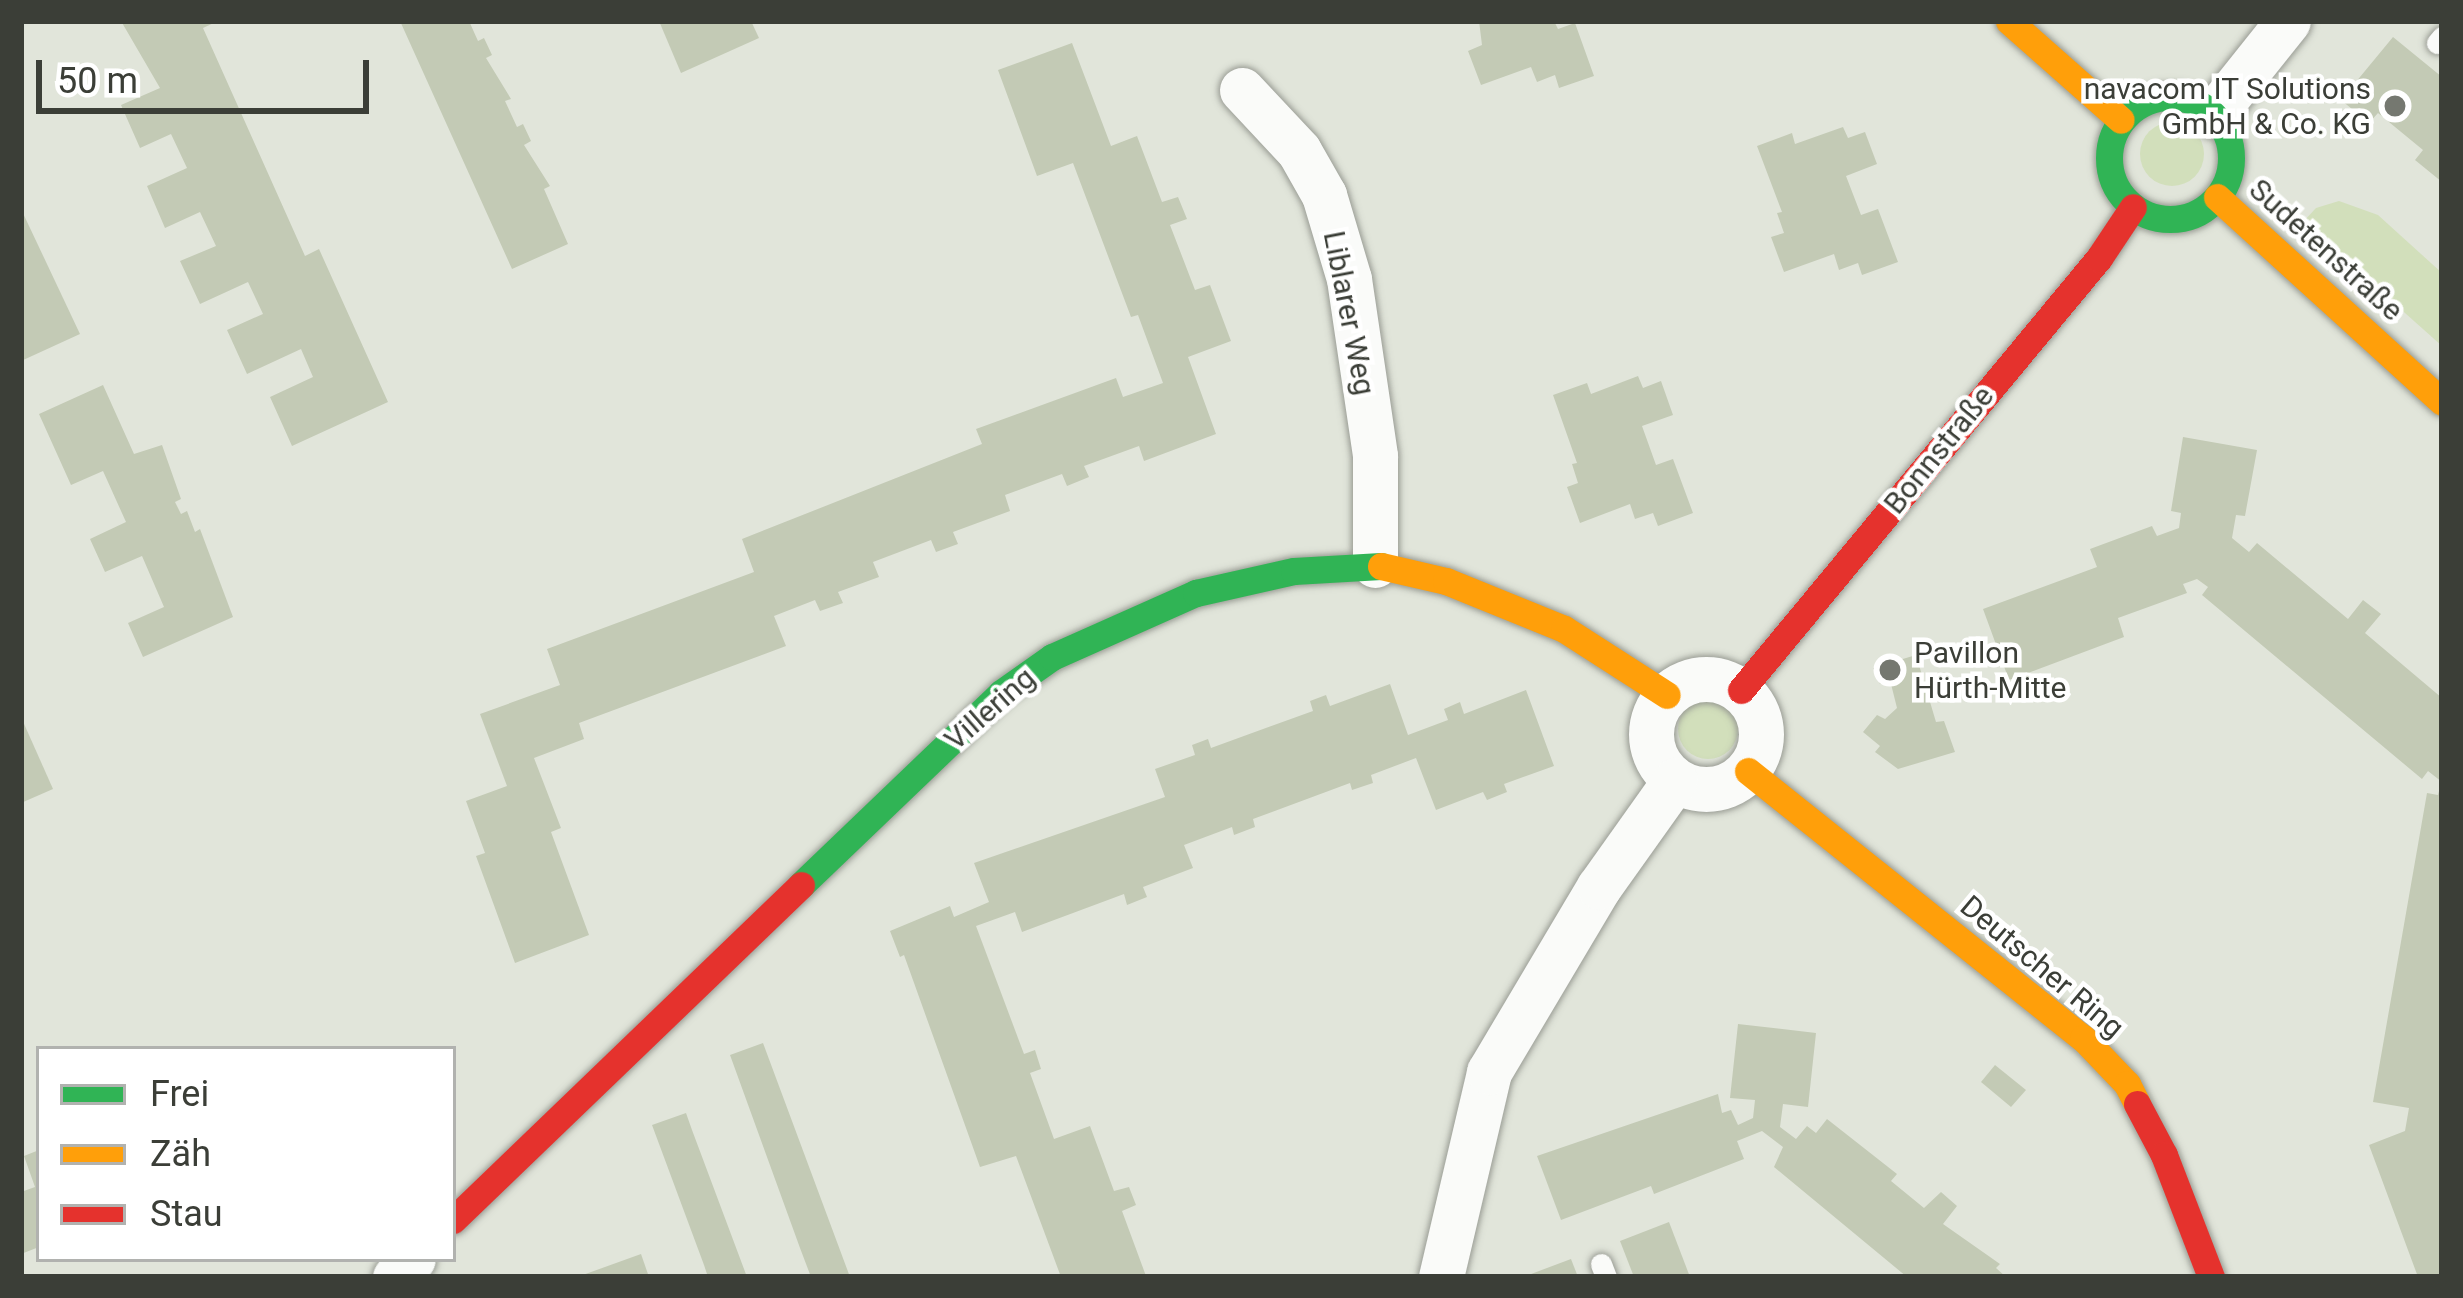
<!DOCTYPE html>
<html>
<head>
<meta charset="utf-8">
<style>
	body { margin:0 }
	#map { position:relative; width:2463px; height:1298px; overflow:hidden; background:#e1e5da; font-family:Roboto,sans-serif }
	div>[style] { position:absolute }
	[style*='--x'] { left:calc(var(--x)*1px); top:calc(var(--y)*1px); width:calc(var(--w)*1px); rotate:calc(var(--a)*1deg) }
	.green>* { inset:0; background:#d2dfbb }
	.round { border-radius:50% }
	.building>* { inset:0; background:#c3cab5 }
	.roads { filter:drop-shadow(0 0 3px #9a9d95) drop-shadow(0 0 3px #9a9d95) }
	.lane>* { height:21px; margin:-10.5px; padding:0 10.5px; transform-origin:10.5px; border-radius:10.5px; background:#fafbf9 }
	.street>* { height:45px; margin:-22.5px; padding:0 22.5px; transform-origin:22.5px; border-radius:22.5px; background:#fafbf9 }
	.street>.ring { margin:-22.5px; padding:0; box-sizing:content-box; background:none; border:45px solid #fafbf9; border-radius:50% }
	.fast>* { height:27px; margin:-13.5px; padding:0 13.5px; transform-origin:13.5px; border-radius:13.5px; background:#30b455 }
	.fast>.ring { margin:-13.5px; padding:0; box-sizing:content-box; background:none; border:27px solid #30b455; border-radius:50% }
	.slow>* { height:27px; margin:-13.5px; padding:0 13.5px; transform-origin:13.5px; border-radius:13.5px; background:#ff9f0a }
	.jam>* { height:27px; margin:-13.5px; padding:0 13.5px; transform-origin:13.5px; border-radius:13.5px; background:#e5322d }
	.dots>* { width:33px; height:33px; translate:-50% -50%; box-sizing:border-box; border:6px solid #fff; border-radius:50% }
	span { translate:-50% -50%; white-space:nowrap; text-align:center; line-height:1.15; -webkit-text-stroke:9px #fff; paint-order:stroke }
	.poi-label { font-size:30px; color:#3b3e37 }
	.right { translate:-100% -50%; text-align:right }
	.left { translate:0 -50%; text-align:left }
	.street-label { font-size:30px; color:#3b3e37 }
	.frame { position:absolute; inset:0; border:24px solid #3b3e37; pointer-events:none }
	.legend { position:absolute; left:36px; top:1046px; width:420px; height:216px; box-sizing:border-box; background:#fff; border:3px solid #b1b2af; margin:0; padding:15px 21px; list-style:none; font-size:36px; color:#3b3e37 }
	.legend li { display:flex; align-items:center; gap:24px; height:60px }
	.legend b { width:60px; border:3px solid #b1b2af }
	.scale { position:absolute; left:36px; top:60px; width:333px; height:54px; box-sizing:border-box; border:6px solid #3b3e37; border-top:0; padding-left:15px; font-size:36px; line-height:42px; white-space:nowrap; color:#3b3e37; -webkit-text-stroke:9px #fff; paint-order:stroke }
</style>
</head>
<body>
<div id="map">
	<div class="green">
		<i class="round" style="left:2140px;top:122px;width:64px;height:64px"></i>
		<i style="clip-path:polygon(2339px 201px,2378px 215px,2442px 273px,2442px 346px,2303px 222px,2316px 208px)"></i>
		<i class="round" style="left:1678px;top:699px;width:60px;height:60px"></i>
	</div>
	<div class="building">
		<i style="clip-path:polygon(121px 21px,218px 21px,203px 28px,305px 256px,319px 249px,388px 402px,292px 446px,270px 397px,313px 377px,301px 349px,247px 374px,227px 330px,263px 314px,248px 282px,200px 304px,180px 261px,216px 246px,200px 212px,165px 228px,147px 186px,187px 168px,171px 134px,140px 148px,121px 105px,160px 88px)"></i>
		<i style="clip-path:polygon(400px 21px,469px 21px,478px 41px,484px 38px,492px 55px,486px 58px,511px 99px,505px 101px,517px 127px,523px 124px,531px 141px,524px 145px,550px 186px,544px 189px,568px 244px,512px 269px)"></i>
		<i style="clip-path:polygon(659px 21px,751px 21px,759px 38px,681px 73px)"></i>
		<i style="clip-path:polygon(1479px 21px,1554px 21px,1558px 29px,1575px 23px,1594px 76px,1559px 88px,1555px 75px,1537px 82px,1531px 67px,1481px 85px,1468px 51px,1482px 45px)"></i>
		<i style="clip-path:polygon(2393px 37px,2442px 77px,2442px 182px,2415px 160px,2423px 150px,2378px 113px,2369px 123px,2341px 100px)"></i>
		<i style="clip-path:polygon(1072px 43px,1111px 146px,1137px 136px,1162px 202px,1178px 197px,1187px 219px,1170px 225px,1195px 290px,1210px 285px,1231px 341px,1188px 357px,1216px 434px,1144px 461px,1139px 446px,1084px 466px,1089px 477px,1067px 486px,1062px 474px,1005px 495px,1010px 511px,953px 532px,958px 544px,936px 552px,931px 540px,873px 562px,879px 577px,838px 592px,843px 603px,820px 611px,815px 600px,774px 616px,786px 646px,579px 723px,584px 739px,534px 758px,561px 828px,551px 832px,589px 935px,515px 963px,476px 856px,485px 853px,466px 801px,507px 786px,480px 714px,560px 685px,547px 649px,754px 572px,742px 539px,982px 444px,976px 429px,1116px 378px,1123px 397px,1163px 383px,1138px 315px,1131px 317px,1073px 163px,1037px 176px,998px 70px)"></i>
		<i style="clip-path:polygon(1843px 127px,1848px 138px,1865px 132px,1877px 164px,1846px 176px,1861px 215px,1878px 209px,1898px 262px,1862px 275px,1858px 263px,1839px 270px,1834px 254px,1784px 272px,1771px 237px,1784px 233px,1777px 213px,1782px 212px,1757px 146px,1792px 133px,1795px 144px)"></i>
		<i style="clip-path:polygon(21px 209px,80px 334px,21px 361px)"></i>
		<i style="clip-path:polygon(1638px 376px,1643px 388px,1661px 381px,1673px 415px,1642px 426px,1656px 465px,1673px 459px,1693px 513px,1658px 526px,1653px 513px,1635px 519px,1630px 504px,1580px 523px,1567px 487px,1578px 483px,1572px 464px,1577px 463px,1553px 395px,1587px 383px,1591px 394px)"></i>
		<i style="clip-path:polygon(103px 385px,134px 454px,162px 445px,181px 499px,175px 502px,181px 514px,187px 511px,195px 532px,200px 529px,233px 617px,143px 657px,128px 623px,164px 607px,142px 556px,105px 572px,90px 539px,126px 522px,103px 471px,71px 485px,39px 414px)"></i>
		<i style="clip-path:polygon(2183px 437px,2257px 450px,2245px 516px,2236px 515px,2232px 538px,2249px 552px,2257px 543px,2348px 619px,2363px 600px,2381px 614px,2365px 633px,2442px 698px,2442px 782px,2428px 771px,2422px 779px,2202px 595px,2208px 587px,2197px 579px,2183px 584px,2187px 593px,2118px 618px,2124px 637px,2009px 680px,1983px 609px,2097px 567px,2090px 549px,2152px 526px,2157px 536px,2179px 528px,2181px 513px,2171px 511px)"></i>
		<i style="clip-path:polygon(1916px 655px,1936px 722px,1944px 721px,1955px 752px,1898px 769px,1875px 752px,1880px 746px,1863px 732px,1877px 715px,1885px 719px,1897px 708px,1890px 680px,1880px 684px,1873px 668px)"></i>
		<i style="clip-path:polygon(1390px 684px,1408px 735px,1448px 720px,1444px 709px,1460px 702px,1464px 714px,1526px 690px,1554px 766px,1504px 784px,1507px 792px,1487px 800px,1483px 792px,1436px 810px,1416px 758px,1371px 775px,1373px 783px,1352px 790px,1350px 783px,1253px 819px,1255px 827px,1234px 835px,1232px 827px,1184px 845px,1193px 868px,1143px 887px,1147px 897px,1127px 905px,1124px 894px,1022px 932px,1015px 912px,976px 926px,1024px 1054px,1035px 1050px,1041px 1069px,1030px 1073px,1054px 1139px,1090px 1126px,1114px 1191px,1129px 1187px,1136px 1205px,1122px 1211px,1146px 1276px,1061px 1277px,1016px 1156px,980px 1167px,904px 955px,900px 957px,890px 931px,950px 906px,954px 917px,989px 902px,974px 863px,1165px 797px,1155px 769px,1195px 755px,1192px 745px,1208px 739px,1211px 748px,1313px 711px,1310px 701px,1326px 695px,1330px 706px)"></i>
		<i style="clip-path:polygon(21px 717px,53px 789px,21px 803px)"></i>
		<i style="clip-path:polygon(2440px 787px,2442px 1277px,2418px 1277px,2369px 1145px,2405px 1131px,2409px 1108px,2373px 1102px,2427px 793px,2438px 795px)"></i>
		<i style="clip-path:polygon(1738px 1024px,1816px 1033px,1808px 1107px,1783px 1104px,1780px 1127px,1796px 1139px,1807px 1126px,1816px 1133px,1827px 1119px,1897px 1174px,1891px 1181px,1924px 1208px,1941px 1192px,1957px 1206px,1943px 1224px,2000px 1264px,1996px 1268px,2006px 1277px,1907px 1277px,1774px 1167px,1783px 1147px,1762px 1131px,1737px 1141px,1744px 1159px,1654px 1194px,1651px 1186px,1561px 1220px,1537px 1156px,1718px 1094px,1722px 1113px,1731px 1110px,1738px 1125px,1753px 1118px,1755px 1100px,1730px 1098px)"></i>
		<i style="clip-path:polygon(763px 1043px,776px 1078px,850px 1277px,811px 1277px,800px 1248px,730px 1055px)"></i>
		<i style="clip-path:polygon(1995px 1065px,2026px 1090px,2011px 1107px,1981px 1082px)"></i>
		<i style="clip-path:polygon(686px 1113px,692px 1130px,747px 1277px,708px 1277px,704px 1265px,652px 1125px)"></i>
		<i style="clip-path:polygon(39px 1150px,39px 1247px,21px 1254px,21px 1192px,35px 1187px,24px 1156px)"></i>
		<i style="clip-path:polygon(1669px 1222px,1690px 1277px,1634px 1277px,1620px 1241px)"></i>
		<i style="clip-path:polygon(641px 1254px,649px 1277px,580px 1277px,580px 1276px)"></i>
		<i style="clip-path:polygon(1571px 1259px,1578px 1277px,1523px 1277px)"></i>
	</div>
	<div class="roads">
		<div class="lane">
			<i style="--x:2437;--y:43;--w:8;--a:-50"></i>
			<i style="--x:1601;--y:1264;--w:14;--a:69"></i>
		</div>
		<div class="street">
			<i style="--x:1242;--y:90;--w:83;--a:46.9"></i>
			<i style="--x:1299;--y:151;--w:51;--a:60.4"></i>
			<i style="--x:1324;--y:195;--w:88;--a:73.4"></i>
			<i style="--x:1349;--y:279;--w:179;--a:81.6"></i>
			<i style="--x:1375;--y:456;--w:109;--a:90"></i>
			<i style="--x:2213;--y:115;--w:120;--a:-51.4"></i>
			<i class="ring" style="left:1651px;top:679px;width:65px;height:65px"></i>
			<i style="--x:395;--y:1277;--w:25;--a:-45"></i>
			<i style="--x:1441;--y:1277;--w:211;--a:-76.8"></i>
			<i style="--x:1489;--y:1072;--w:215;--a:-59.3"></i>
			<i style="--x:1599;--y:887;--w:131;--a:-54.6"></i>
		</div>
		<div class="fast">
			<i class="ring" style="left:2109px;top:97px;width:95px;height:95px"></i>
			<i style="--x:801;--y:885;--w:277;--a:-43.8"></i>
			<i style="--x:1001;--y:693;--w:62;--a:-35.2"></i>
			<i style="--x:1052;--y:657;--w:158;--a:-24"></i>
			<i style="--x:1196;--y:593;--w:100;--a:-12.7"></i>
			<i style="--x:1294;--y:571;--w:87;--a:-3.3"></i>
		</div>
		<div class="slow">
			<i style="--x:2009;--y:21;--w:149;--a:41.5"></i>
			<i style="--x:2217;--y:197;--w:304;--a:42.3"></i>
			<i style="--x:1381;--y:566;--w:67;--a:13"></i>
			<i style="--x:1446;--y:581;--w:127;--a:22.1"></i>
			<i style="--x:1564;--y:629;--w:122;--a:32.7"></i>
			<i style="--x:1748;--y:771;--w:428;--a:38.6"></i>
			<i style="--x:2083;--y:1038;--w:64;--a:46.3"></i>
			<i style="--x:2127;--y:1084;--w:22;--a:63"></i>
		</div>
		<div class="jam">
			<i style="--x:1741;--y:690;--w:561;--a:-50.35"></i>
			<i style="--x:2099;--y:258;--w:61;--a:-56.3"></i>
			<i style="--x:2137;--y:1104;--w:58;--a:62.1"></i>
			<i style="--x:2164;--y:1155;--w:131;--a:68.9"></i>
			<i style="--x:453;--y:1220;--w:483;--a:-43.9"></i>
		</div>
	</div>
	<div class="dots">
		<i style="left:2395px;top:106px;background:#757870"></i>
		<i style="left:1890px;top:670px;background:#757870"></i>
	</div>
	<div class="poi-label">
		<span class="right" style="left:2371px;top:106px">navacom IT Solutions<br>GmbH &amp; Co. KG</span>
		<span class="left" style="left:1914px;top:670px">Pavillon<br>Hürth-Mitte</span>
	</div>
	<div class="street-label">
		<span style="left:2326px;top:250px;rotate:42deg">Sudetenstraße</span>
		<span style="left:1349px;top:313px;rotate:79deg">Liblarer Weg</span>
		<span style="left:1939px;top:450px;rotate:-51deg">Bonnstraße</span>
		<span style="left:990px;top:709px;rotate:-41deg">Villering</span>
		<span style="left:2042px;top:967px;rotate:40deg">Deutscher Ring</span>
	</div>
	<div class="frame"></div>
	<ul class="legend">
	<li><b style="height:15px;background:#30b455"></b>Frei</li>
	<li><b style="height:15px;background:#ff9f0a"></b>Zäh</li>
	<li><b style="height:15px;background:#e5322d"></b>Stau</li>
	</ul>
	<div class="scale">50 m</div>
</div>
</body>
</html>
